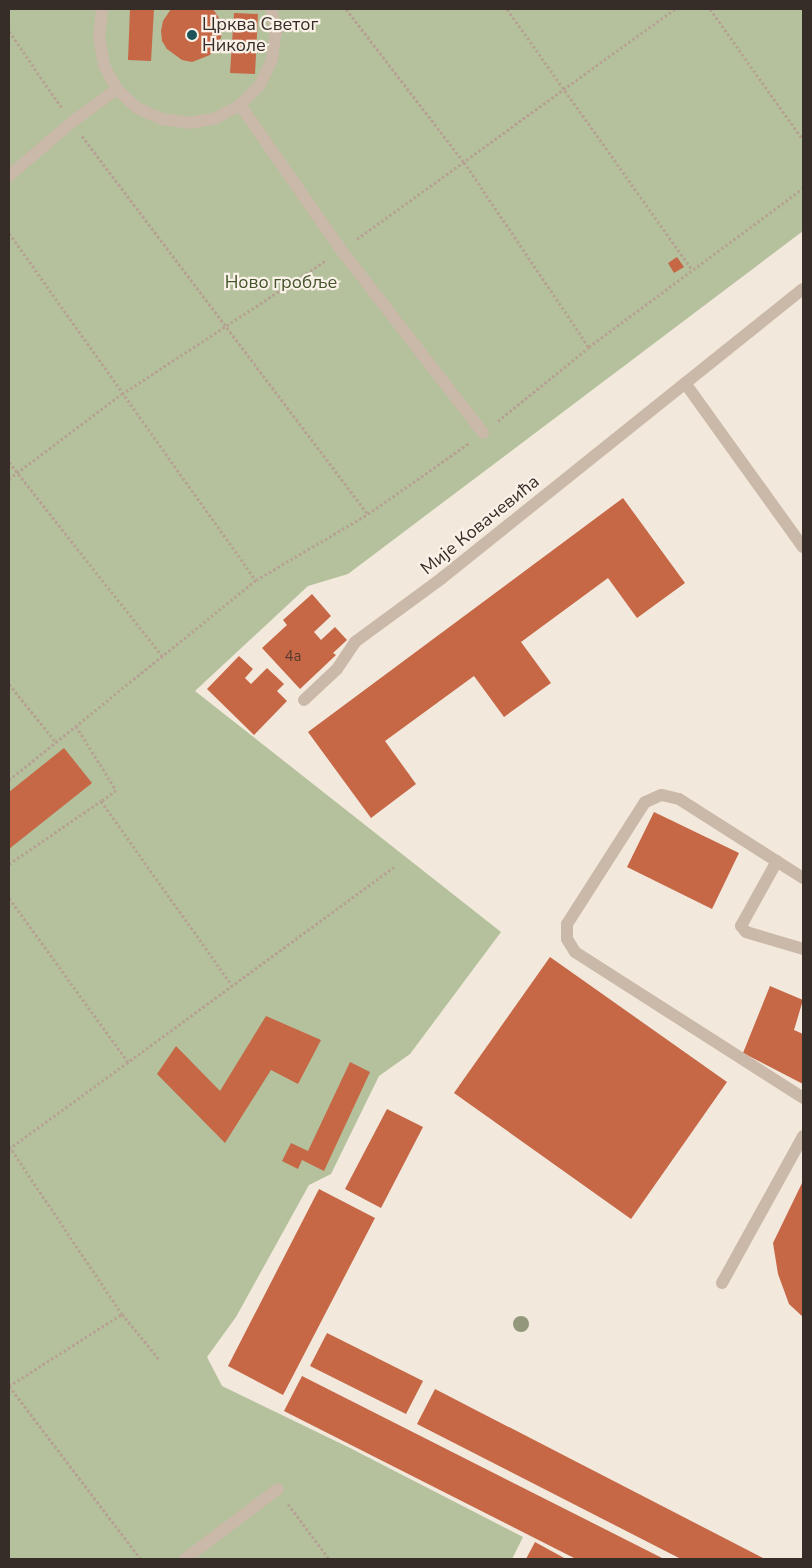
<!DOCTYPE html>
<html>
<head>
<meta charset="utf-8">
<style>
	body { margin:0 }
	#map { position:relative; width:812px; height:1568px; overflow:hidden; background:#f2e8dc; font-family:"Nunito Sans",sans-serif }
	div>[style] { position:absolute }
	[style*='--x'] { left:calc(var(--x)*1px); top:calc(var(--y)*1px); width:calc(var(--w)*1px); rotate:calc(var(--a)*1deg) }
	.green>* { inset:0; background:#b4c19c }
	.building>* { inset:0; background:#c66746 }
	.path>* { height:3px; margin-top:-1.5px; transform-origin:0; background:repeating-linear-gradient(90deg,#b6a292 0 2.5px,transparent 0 5px) }
	.service>* { height:12px; margin:-6px; padding:0 6px; transform-origin:6px; border-radius:6px; background:#cab8a8 }
	.minor>* { height:12px; margin:-6px; padding:0 6px; transform-origin:6px; border-radius:6px; background:#cab8a8 }
	.trees>* { width:16px; height:16px; margin:-8px; border-radius:50%; background:#93977b }
	.dots>* { width:14px; height:14px; translate:-50% -50%; box-sizing:border-box; border:2px solid #faf2e8; border-radius:50% }
	span { translate:-50% -50%; white-space:nowrap; text-align:center; line-height:1.15; -webkit-text-stroke:4.5px #faf2e8; paint-order:stroke }
	.number-label { font-size:15px; color:#5b3c30 }
	.number-label span { -webkit-text-stroke-width:0 }
	.poi-label { font-size:18px; color:#372d28 }
	.left { translate:0 -50%; text-align:left }
	.park-label { font-size:18px; color:#46552c }
	.street-label { font-size:18px; color:#372d28 }
	.frame { position:absolute; inset:0; border:10px solid #372d28; pointer-events:none }
</style>
</head>
<body>
<div id="map">
	<div class="green">
		<i style="clip-path:polygon(9px 9px,803px 9px,803px 231px,348px 574px,308px 586px,195px 691px,501px 932px,410px 1054px,379px 1076px,331px 1174px,309px 1185px,236px 1317px,207px 1357px,222px 1386px,350px 1448px,523px 1537px,512px 1559px,9px 1559px)"></i>
	</div>
	<div class="building">
		<i style="clip-path:polygon(130px 9px,154px 9px,151px 61px,128px 60px)"></i>
		<i style="clip-path:polygon(171px 9px,213px 9px,219px 18px,222px 28px,221px 38px,210px 55px,192px 62px,182px 60px,167px 49px,162px 41px,161px 31px,163px 21px)"></i>
		<i style="clip-path:polygon(234px 13px,258px 14px,255px 74px,230px 73px)"></i>
		<i style="clip-path:polygon(677px 257px,684px 267px,674px 273px,668px 263px)"></i>
		<i style="clip-path:polygon(623px 498px,685px 583px,637px 618px,608px 578px,521px 642px,551px 683px,504px 717px,474px 676px,385px 741px,416px 784px,371px 818px,308px 732px)"></i>
		<i style="clip-path:polygon(312px 594px,331px 616px,314px 632px,321px 640px,335px 627px,347px 640px,333px 653px,336px 655px,300px 689px,262px 648px,287px 625px,283px 620px)"></i>
		<i style="clip-path:polygon(239px 656px,253px 669px,245px 678px,251px 684px,267px 668px,284px 684px,277px 691px,287px 701px,254px 735px,207px 689px)"></i>
		<i style="clip-path:polygon(64px 748px,92px 783px,9px 849px,9px 792px)"></i>
		<i style="clip-path:polygon(654px 812px,739px 853px,712px 909px,627px 867px)"></i>
		<i style="clip-path:polygon(550px 957px,727px 1082px,631px 1219px,454px 1093px)"></i>
		<i style="clip-path:polygon(770px 986px,803px 1000px,794px 1030px,803px 1034px,803px 1084px,743px 1053px)"></i>
		<i style="clip-path:polygon(266px 1016px,321px 1040px,298px 1084px,271px 1070px,225px 1143px,157px 1074px,176px 1046px,220px 1091px)"></i>
		<i style="clip-path:polygon(350px 1062px,370px 1072px,324px 1171px,302px 1160px,298px 1169px,282px 1161px,291px 1143px,308px 1151px)"></i>
		<i style="clip-path:polygon(387px 1109px,423px 1127px,381px 1208px,345px 1189px)"></i>
		<i style="clip-path:polygon(803px 1181px,803px 1317px,789px 1304px,778px 1274px,773px 1243px)"></i>
		<i style="clip-path:polygon(319px 1189px,375px 1218px,283px 1395px,228px 1366px)"></i>
		<i style="clip-path:polygon(327px 1333px,423px 1381px,406px 1414px,310px 1366px)"></i>
		<i style="clip-path:polygon(302px 1376px,664px 1559px,576px 1559px,284px 1411px)"></i>
		<i style="clip-path:polygon(435px 1389px,765px 1559px,681px 1559px,417px 1424px)"></i>
		<i style="clip-path:polygon(535px 1542px,566px 1559px,526px 1559px)"></i>
	</div>
	<div class="path">
		<i style="--x:346;--y:9;--w:193;--a:52.4"></i>
		<i style="--x:464;--y:162;--w:223;--a:56"></i>
		<i style="--x:507;--y:9;--w:319;--a:54.6"></i>
		<i style="--x:710;--y:9;--w:161;--a:54.6"></i>
		<i style="--x:9;--y:31;--w:93;--a:55.5"></i>
		<i style="--x:82;--y:136;--w:474;--a:52.9"></i>
		<i style="--x:9;--y:233;--w:426;--a:54.6"></i>
		<i style="--x:357;--y:239;--w:392;--a:-35.9"></i>
		<i style="--x:498;--y:421;--w:117;--a:-39.1"></i>
		<i style="--x:589;--y:347;--w:267;--a:-36.6"></i>
		<i style="--x:9;--y:462;--w:247;--a:51.7"></i>
		<i style="--x:9;--y:479;--w:141;--a:-37"></i>
		<i style="--x:122;--y:394;--w:245;--a:-33.2"></i>
		<i style="--x:9;--y:684;--w:75;--a:51"></i>
		<i style="--x:76;--y:726;--w:75;--a:58"></i>
		<i style="--x:116;--y:790;--w:19;--a:144"></i>
		<i style="--x:9;--y:780;--w:318;--a:-39"></i>
		<i style="--x:256;--y:580;--w:130;--a:-30.5"></i>
		<i style="--x:368;--y:514;--w:123;--a:-35.1"></i>
		<i style="--x:9;--y:864;--w:112;--a:-34.4"></i>
		<i style="--x:101;--y:801;--w:226;--a:54.6"></i>
		<i style="--x:9;--y:898;--w:203;--a:54"></i>
		<i style="--x:9;--y:1146;--w:202;--a:56.1"></i>
		<i style="--x:122;--y:1314;--w:58;--a:50.6"></i>
		<i style="--x:9;--y:1149;--w:477;--a:-36.2"></i>
		<i style="--x:9;--y:1386;--w:218;--a:52.7"></i>
		<i style="--x:9;--y:1386;--w:134;--a:-32.5"></i>
		<i style="--x:288;--y:1504;--w:69;--a:53.3"></i>
	</div>
	<div class="service">
		<i style="--x:102;--y:9;--w:28;--a:96"></i>
		<i style="--x:99;--y:37;--w:28;--a:80"></i>
		<i style="--x:104;--y:65;--w:27;--a:62"></i>
		<i style="--x:117;--y:89;--w:28;--a:44"></i>
		<i style="--x:137;--y:108;--w:27;--a:24"></i>
		<i style="--x:162;--y:119;--w:27;--a:8"></i>
		<i style="--x:189;--y:123;--w:27;--a:-10"></i>
		<i style="--x:216;--y:118;--w:27;--a:-28"></i>
		<i style="--x:240;--y:105;--w:28;--a:-45"></i>
		<i style="--x:260;--y:85;--w:29;--a:-65"></i>
		<i style="--x:272;--y:59;--w:28;--a:-82"></i>
		<i style="--x:276;--y:31;--w:23;--a:-103"></i>
		<i style="--x:240;--y:105;--w:178;--a:55.1"></i>
		<i style="--x:342;--y:251;--w:230;--a:52.2"></i>
		<i style="--x:9;--y:176;--w:83;--a:-40.6"></i>
		<i style="--x:72;--y:122;--w:56;--a:-36.3"></i>
		<i style="--x:685;--y:383;--w:202;--a:54.3"></i>
		<i style="--x:777;--y:861;--w:74;--a:119"></i>
		<i style="--x:741;--y:926;--w:8;--a:50"></i>
		<i style="--x:746;--y:932;--w:59;--a:16.6"></i>
		<i style="--x:803;--y:878;--w:147;--a:-147.5"></i>
		<i style="--x:679;--y:799;--w:18;--a:-167"></i>
		<i style="--x:661;--y:795;--w:17;--a:156"></i>
		<i style="--x:645;--y:802;--w:145;--a:122.6"></i>
		<i style="--x:567;--y:924;--w:15;--a:90"></i>
		<i style="--x:567;--y:939;--w:15;--a:58"></i>
		<i style="--x:575;--y:952;--w:271;--a:32.6"></i>
		<i style="--x:722;--y:1283;--w:168;--a:-61.1"></i>
		<i style="--x:185;--y:1559;--w:116;--a:-37"></i>
	</div>
	<div class="minor">
		<i style="--x:304;--y:700;--w:45;--a:-43.2"></i>
		<i style="--x:337;--y:669;--w:32;--a:-56"></i>
		<i style="--x:355;--y:642;--w:108;--a:-36.3"></i>
		<i style="--x:442;--y:578;--w:462;--a:-38.7"></i>
	</div>
	<div class="trees">
		<i style="left:521px;top:1324px"></i>
	</div>
	<div class="dots">
		<i style="left:192px;top:35px;background:#1d5459"></i>
	</div>
	<div class="number-label">
		<span style="left:293px;top:657px">4a</span>
	</div>
	<div class="poi-label">
		<span class="left" style="left:202px;top:35px">Црква Светог<br>Николе</span>
	</div>
	<div class="park-label">
		<span style="left:281px;top:282px">Ново гробље</span>
	</div>
	<div class="street-label">
		<span style="left:480px;top:525px;rotate:-39deg">Мије Ковачевића</span>
	</div>
	<div class="frame"></div>
</div>
</body>
</html>
